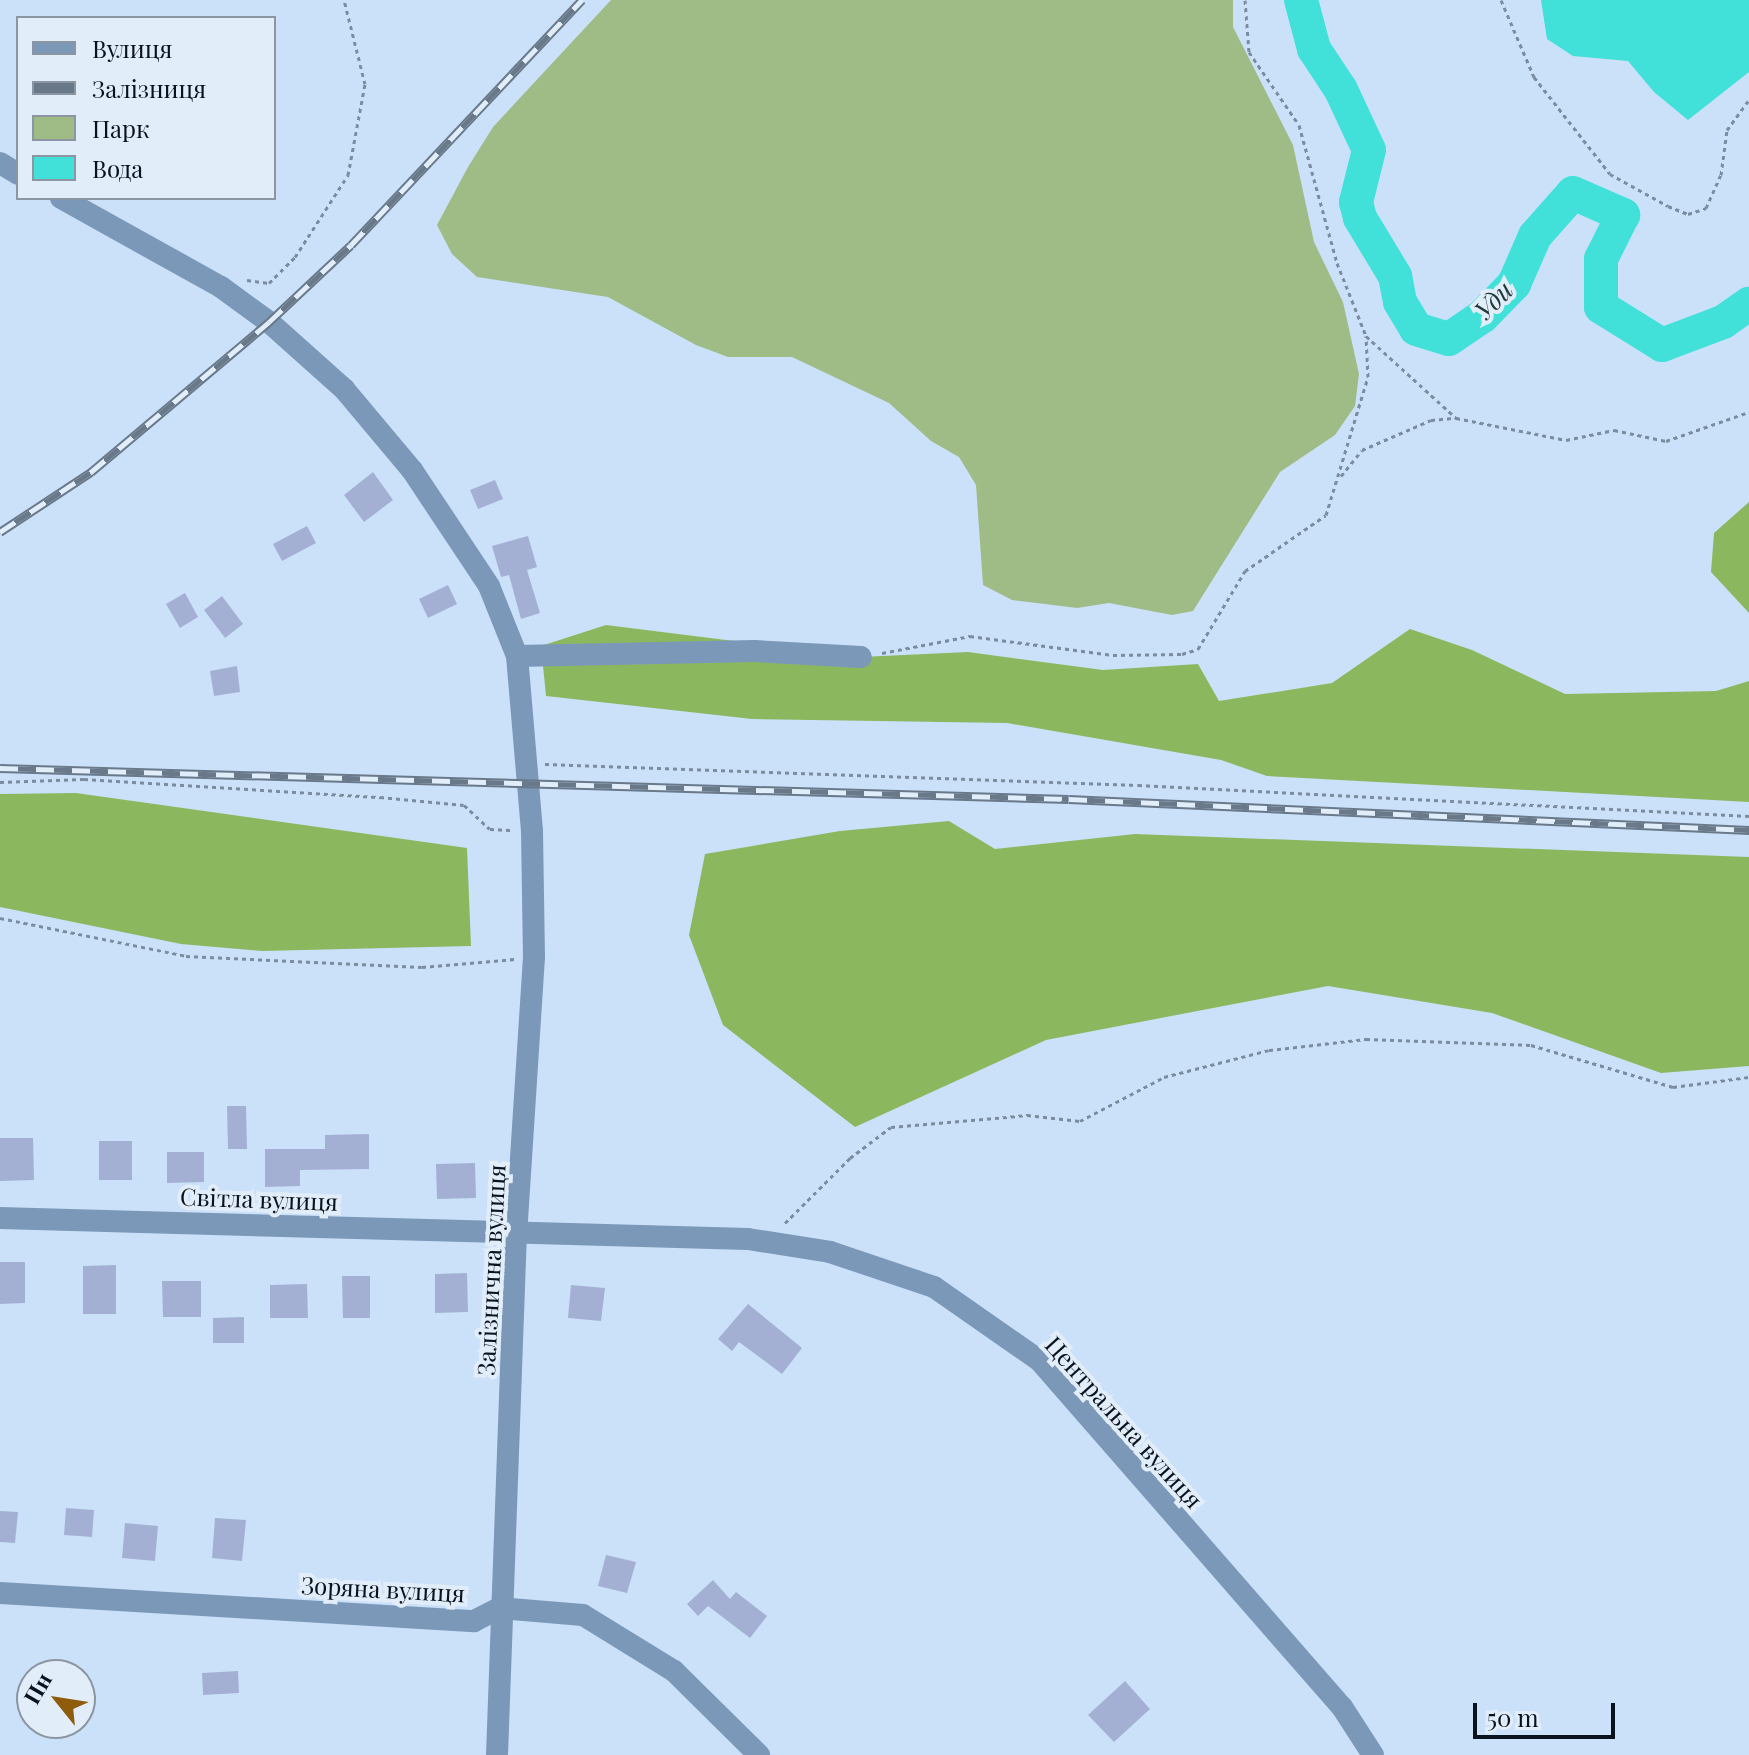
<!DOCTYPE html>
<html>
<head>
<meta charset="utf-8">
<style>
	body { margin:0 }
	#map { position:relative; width:1749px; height:1755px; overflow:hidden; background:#cbe1fa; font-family:"Playfair Display",serif }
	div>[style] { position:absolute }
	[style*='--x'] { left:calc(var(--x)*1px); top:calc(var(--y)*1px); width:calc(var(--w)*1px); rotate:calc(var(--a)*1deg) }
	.green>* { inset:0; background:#9fbb86 }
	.forest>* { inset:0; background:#8bb85f }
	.water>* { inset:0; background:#41e1da }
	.river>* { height:34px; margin:-17px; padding:0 17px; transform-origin:17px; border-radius:17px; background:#41e1da }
	.building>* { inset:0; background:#a4b0d3 }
	.path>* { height:3px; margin-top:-1.5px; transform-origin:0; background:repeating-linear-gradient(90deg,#7b8c9f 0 4px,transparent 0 8px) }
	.minor>* { height:22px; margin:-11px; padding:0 11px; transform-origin:11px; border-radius:11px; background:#7b98b8 }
	.rail>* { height:9px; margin-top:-4.5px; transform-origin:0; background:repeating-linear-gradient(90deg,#e2edfa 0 18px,#69798a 0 36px); box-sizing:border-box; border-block:2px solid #69798a }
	span { translate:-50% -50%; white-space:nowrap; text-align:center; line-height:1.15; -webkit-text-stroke:8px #e2edfa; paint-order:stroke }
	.street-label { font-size:24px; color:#09131d }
	.water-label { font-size:26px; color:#1f3937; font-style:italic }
	.legend { position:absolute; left:16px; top:16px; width:260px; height:184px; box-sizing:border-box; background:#e2edfa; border:2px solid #8b96a2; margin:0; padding:10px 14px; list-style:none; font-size:24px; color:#09131d }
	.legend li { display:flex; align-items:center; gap:16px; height:40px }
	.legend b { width:40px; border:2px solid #8b96a2 }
	.north { position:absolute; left:16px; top:1659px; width:80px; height:80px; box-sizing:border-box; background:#e2edfa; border:2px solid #8b96a2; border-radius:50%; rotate:300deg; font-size:22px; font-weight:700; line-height:32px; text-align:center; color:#09131d }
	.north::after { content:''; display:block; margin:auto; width:28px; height:36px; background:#8f5c0c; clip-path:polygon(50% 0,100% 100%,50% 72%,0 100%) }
	.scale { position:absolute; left:1473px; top:1703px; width:142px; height:36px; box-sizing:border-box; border:4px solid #09131d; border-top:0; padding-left:10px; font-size:24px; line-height:28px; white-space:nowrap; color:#09131d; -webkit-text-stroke:6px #e2edfa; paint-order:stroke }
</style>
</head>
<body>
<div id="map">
	<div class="green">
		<i style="clip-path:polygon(611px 0,1233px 0,1233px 27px,1293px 145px,1314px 242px,1343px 302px,1359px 374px,1355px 406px,1335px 435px,1280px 472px,1193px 611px,1172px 615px,1109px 603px,1077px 608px,1045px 604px,1012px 600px,983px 585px,976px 485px,959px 457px,931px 441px,889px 403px,792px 357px,728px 357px,696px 345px,608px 297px,477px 277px,452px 254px,437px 225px,468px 167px,493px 127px)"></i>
	</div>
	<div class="forest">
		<i style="clip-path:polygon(1749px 502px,1749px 613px,1711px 572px,1714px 533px)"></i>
		<i style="clip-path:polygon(606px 625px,861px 657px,968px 652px,1103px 670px,1198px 664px,1219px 701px,1332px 683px,1410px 629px,1472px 650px,1565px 694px,1716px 691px,1749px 681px,1749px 802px,1267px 776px,1221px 760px,1007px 723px,752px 719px,546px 696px,541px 646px)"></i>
		<i style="clip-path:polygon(76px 793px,467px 848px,471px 946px,262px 951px,181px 944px,0 907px,0 794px)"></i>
		<i style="clip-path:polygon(949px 821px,995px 849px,1135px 834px,1749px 857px,1749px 1066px,1661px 1073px,1492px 1013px,1328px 986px,1046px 1040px,855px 1127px,723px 1025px,689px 935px,705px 854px,840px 831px)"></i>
	</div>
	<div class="water">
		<i style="clip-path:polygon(1541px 0,1749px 0,1749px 72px,1688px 120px,1654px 92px,1628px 61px,1573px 56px,1547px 39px)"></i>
	</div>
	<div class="river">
		<i style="--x:1301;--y:0;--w:51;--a:75.1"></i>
		<i style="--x:1314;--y:49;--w:49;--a:56.6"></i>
		<i style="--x:1341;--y:90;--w:66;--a:65"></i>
		<i style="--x:1369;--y:150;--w:54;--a:104"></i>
		<i style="--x:1356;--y:202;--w:16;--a:76"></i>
		<i style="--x:1360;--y:218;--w:68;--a:58.9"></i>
		<i style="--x:1395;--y:276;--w:26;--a:79"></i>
		<i style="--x:1400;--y:302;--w:31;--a:59"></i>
		<i style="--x:1416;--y:329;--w:34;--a:17"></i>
		<i style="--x:1449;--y:339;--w:41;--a:-34.1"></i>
		<i style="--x:1483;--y:316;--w:45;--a:-45.9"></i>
		<i style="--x:1514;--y:284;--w:52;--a:-66.4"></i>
		<i style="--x:1535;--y:236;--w:57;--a:-48.5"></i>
		<i style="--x:1573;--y:193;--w:55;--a:23.7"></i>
		<i style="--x:1623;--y:215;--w:49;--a:116.6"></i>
		<i style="--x:1601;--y:259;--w:48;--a:90"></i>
		<i style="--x:1601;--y:307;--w:72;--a:31.9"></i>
		<i style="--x:1662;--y:345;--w:65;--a:-20.7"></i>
		<i style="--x:1723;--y:322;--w:32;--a:-35"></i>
	</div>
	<div class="building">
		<i style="clip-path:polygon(373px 472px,393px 500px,364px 522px,344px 495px)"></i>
		<i style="clip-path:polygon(495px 480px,503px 499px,478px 509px,470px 490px)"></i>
		<i style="clip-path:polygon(307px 526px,316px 543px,282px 561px,273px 544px)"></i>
		<i style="clip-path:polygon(528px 536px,537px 567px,527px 570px,540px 613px,521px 619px,509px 575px,501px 577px,492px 546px)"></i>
		<i style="clip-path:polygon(448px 585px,457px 604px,428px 618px,419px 599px)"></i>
		<i style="clip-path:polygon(185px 593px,198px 617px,180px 628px,166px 604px)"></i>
		<i style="clip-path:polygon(222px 596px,243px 624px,225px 638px,204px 610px)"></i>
		<i style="clip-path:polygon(237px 666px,240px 692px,214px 696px,210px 671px)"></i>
		<i style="clip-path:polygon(227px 1106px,246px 1106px,247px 1149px,228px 1149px)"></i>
		<i style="clip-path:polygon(369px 1134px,369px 1169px,300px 1170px,300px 1186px,265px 1187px,265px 1149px,325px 1149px,325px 1135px)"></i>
		<i style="clip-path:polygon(0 1138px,33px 1138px,34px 1180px,0 1181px)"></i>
		<i style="clip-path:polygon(99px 1141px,132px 1141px,132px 1180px,99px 1180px)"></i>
		<i style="clip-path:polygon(167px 1152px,204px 1152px,204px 1182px,167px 1183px)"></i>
		<i style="clip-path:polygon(475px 1163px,476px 1198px,437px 1199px,436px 1164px)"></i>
		<i style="clip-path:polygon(0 1262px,25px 1262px,25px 1303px,0 1304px)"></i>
		<i style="clip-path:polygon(116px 1265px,116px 1314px,83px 1314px,83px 1266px)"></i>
		<i style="clip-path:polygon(467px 1273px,468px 1312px,435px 1313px,435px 1274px)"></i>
		<i style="clip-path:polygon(342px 1276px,370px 1276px,370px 1318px,343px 1318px)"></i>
		<i style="clip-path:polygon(162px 1281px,201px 1281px,201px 1317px,163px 1317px)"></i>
		<i style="clip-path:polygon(307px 1284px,308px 1318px,270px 1318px,270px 1285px)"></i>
		<i style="clip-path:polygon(571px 1285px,605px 1288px,601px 1321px,568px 1318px)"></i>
		<i style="clip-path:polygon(748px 1304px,802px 1348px,782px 1374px,739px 1342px,732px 1351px,718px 1339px)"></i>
		<i style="clip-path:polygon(244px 1317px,244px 1343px,213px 1343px,213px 1318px)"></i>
		<i style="clip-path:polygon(66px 1508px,94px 1510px,92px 1537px,64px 1535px)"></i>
		<i style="clip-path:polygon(0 1511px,18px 1512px,15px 1543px,0 1542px)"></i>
		<i style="clip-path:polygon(215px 1518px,246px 1520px,242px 1561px,212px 1558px)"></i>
		<i style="clip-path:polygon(125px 1523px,158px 1526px,155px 1561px,122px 1558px)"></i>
		<i style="clip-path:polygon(606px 1555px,636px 1562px,627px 1593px,598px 1586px)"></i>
		<i style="clip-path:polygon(713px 1580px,730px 1599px,736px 1592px,767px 1616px,750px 1638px,708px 1606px,698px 1616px,687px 1604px)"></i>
		<i style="clip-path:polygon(238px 1671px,239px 1693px,203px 1695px,202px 1673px)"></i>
		<i style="clip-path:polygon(1125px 1681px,1150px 1709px,1114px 1742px,1088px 1715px)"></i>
	</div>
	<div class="path">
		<i style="--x:1245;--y:0;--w:52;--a:85.6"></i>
		<i style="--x:1249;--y:52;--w:88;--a:55.6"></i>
		<i style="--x:1299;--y:125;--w:143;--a:74.6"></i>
		<i style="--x:1337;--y:263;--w:79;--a:68.3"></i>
		<i style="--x:1366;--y:336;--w:122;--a:42.3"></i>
		<i style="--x:1501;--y:0;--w:84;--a:66.8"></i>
		<i style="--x:1534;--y:77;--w:123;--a:51.9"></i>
		<i style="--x:1610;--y:174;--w:66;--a:28.9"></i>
		<i style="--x:1668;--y:206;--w:22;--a:22"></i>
		<i style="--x:1688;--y:214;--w:19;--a:-18"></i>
		<i style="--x:1706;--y:208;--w:36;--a:-66"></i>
		<i style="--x:1721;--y:175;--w:45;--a:-82.4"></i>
		<i style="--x:1727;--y:130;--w:37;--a:-54"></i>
		<i style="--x:247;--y:280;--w:22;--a:8"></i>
		<i style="--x:269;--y:283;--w:37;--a:-45"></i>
		<i style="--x:295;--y:257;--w:98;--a:-57.1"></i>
		<i style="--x:348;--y:175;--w:93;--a:-79.4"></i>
		<i style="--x:365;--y:84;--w:87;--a:-104"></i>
		<i style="--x:1341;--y:476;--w:33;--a:-51"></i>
		<i style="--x:1362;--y:450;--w:75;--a:-23.5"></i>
		<i style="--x:1431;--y:420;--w:25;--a:-5"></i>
		<i style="--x:1456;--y:418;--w:112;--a:11.3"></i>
		<i style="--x:1566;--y:440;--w:49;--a:-11.8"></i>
		<i style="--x:1614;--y:430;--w:53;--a:11.9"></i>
		<i style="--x:1666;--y:441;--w:88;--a:-19.3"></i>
		<i style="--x:882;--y:653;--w:90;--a:-10.9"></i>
		<i style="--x:970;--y:636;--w:144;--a:7.6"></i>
		<i style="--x:1113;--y:655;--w:69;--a:-0.8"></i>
		<i style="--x:1182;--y:654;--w:17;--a:-17"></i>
		<i style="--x:1198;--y:649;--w:91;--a:-58.9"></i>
		<i style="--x:1245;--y:571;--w:98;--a:-34.7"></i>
		<i style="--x:1326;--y:515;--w:144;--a:-73.1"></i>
		<i style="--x:1368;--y:377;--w:41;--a:-92.8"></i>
		<i style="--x:545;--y:764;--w:593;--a:2.03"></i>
		<i style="--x:1138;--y:785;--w:612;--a:2.9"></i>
		<i style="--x:0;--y:782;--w:84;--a:-2"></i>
		<i style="--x:84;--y:779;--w:297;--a:3.5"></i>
		<i style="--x:380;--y:797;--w:84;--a:5.4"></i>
		<i style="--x:464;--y:805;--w:35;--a:43"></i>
		<i style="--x:490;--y:829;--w:22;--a:3"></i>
		<i style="--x:0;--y:918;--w:190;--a:11.5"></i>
		<i style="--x:186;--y:956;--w:236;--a:2.7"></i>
		<i style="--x:422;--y:967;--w:93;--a:-4.9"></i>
		<i style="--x:785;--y:1223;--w:92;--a:-45"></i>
		<i style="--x:850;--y:1158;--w:51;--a:-37.1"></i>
		<i style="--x:891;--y:1127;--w:137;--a:-5"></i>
		<i style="--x:1027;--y:1115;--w:53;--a:6.5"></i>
		<i style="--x:1080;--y:1121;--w:95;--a:-27.6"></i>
		<i style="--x:1164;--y:1077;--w:108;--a:-14.4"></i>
		<i style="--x:1269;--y:1050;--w:98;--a:-6.5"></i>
		<i style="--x:1366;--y:1039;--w:165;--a:2.1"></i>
		<i style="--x:1531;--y:1045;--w:148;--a:16.5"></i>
		<i style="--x:1673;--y:1087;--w:77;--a:-7.5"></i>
	</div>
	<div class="minor">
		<i style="--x:0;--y:163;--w:21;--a:31"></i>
		<i style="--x:61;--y:198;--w:183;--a:29.1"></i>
		<i style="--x:221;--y:287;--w:59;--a:36.1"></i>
		<i style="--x:269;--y:322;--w:101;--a:41.8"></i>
		<i style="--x:344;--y:389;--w:106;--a:50"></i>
		<i style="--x:412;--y:470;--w:139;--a:56.4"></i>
		<i style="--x:489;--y:586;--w:75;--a:68.2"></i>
		<i style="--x:517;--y:656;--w:176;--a:85.1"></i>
		<i style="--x:532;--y:831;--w:126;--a:89.1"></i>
		<i style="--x:534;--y:957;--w:276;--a:93.7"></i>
		<i style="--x:516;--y:1232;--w:523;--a:92.08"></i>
		<i style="--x:517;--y:656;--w:237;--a:-1.2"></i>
		<i style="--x:754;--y:651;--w:107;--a:3.2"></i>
		<i style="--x:0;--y:1218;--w:748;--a:1.61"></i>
		<i style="--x:748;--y:1239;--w:83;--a:9"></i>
		<i style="--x:830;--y:1252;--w:110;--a:18.6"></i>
		<i style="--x:934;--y:1287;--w:129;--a:34.9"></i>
		<i style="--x:1040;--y:1361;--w:459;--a:48.9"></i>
		<i style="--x:1342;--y:1707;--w:57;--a:57.1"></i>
		<i style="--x:0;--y:1593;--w:475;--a:3.4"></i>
		<i style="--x:474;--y:1621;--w:29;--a:-27"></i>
		<i style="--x:500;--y:1608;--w:83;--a:4.8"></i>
		<i style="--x:583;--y:1615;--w:107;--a:31.6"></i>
		<i style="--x:674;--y:1671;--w:120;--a:44.7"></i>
	</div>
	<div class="rail">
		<i style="--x:0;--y:532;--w:109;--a:-33.4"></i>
		<i style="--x:91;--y:472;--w:233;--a:-40.1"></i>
		<i style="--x:269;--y:322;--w:112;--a:-43.2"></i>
		<i style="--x:351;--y:245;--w:337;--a:-46.7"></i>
		<i style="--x:0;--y:768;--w:1069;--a:1.66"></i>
		<i style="--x:1069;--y:799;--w:681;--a:2.61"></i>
	</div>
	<div class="street-label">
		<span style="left:259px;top:1199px;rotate:2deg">Світла вулиця</span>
		<span style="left:491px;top:1270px;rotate:-87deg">Залізнична вулиця</span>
		<span style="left:1124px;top:1422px;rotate:48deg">Центральна вулиця</span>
		<span style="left:383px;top:1589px;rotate:3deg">Зоряна вулиця</span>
	</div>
	<div class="water-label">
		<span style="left:1493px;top:300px;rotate:-45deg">Уди</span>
	</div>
	<ul class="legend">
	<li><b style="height:10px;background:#7b98b8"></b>Вулиця</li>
	<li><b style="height:10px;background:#69798a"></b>Залізниця</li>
	<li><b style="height:22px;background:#9fbb86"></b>Парк</li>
	<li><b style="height:22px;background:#41e1da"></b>Вода</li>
	</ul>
	<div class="north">Пн</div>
	<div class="scale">50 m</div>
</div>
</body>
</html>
